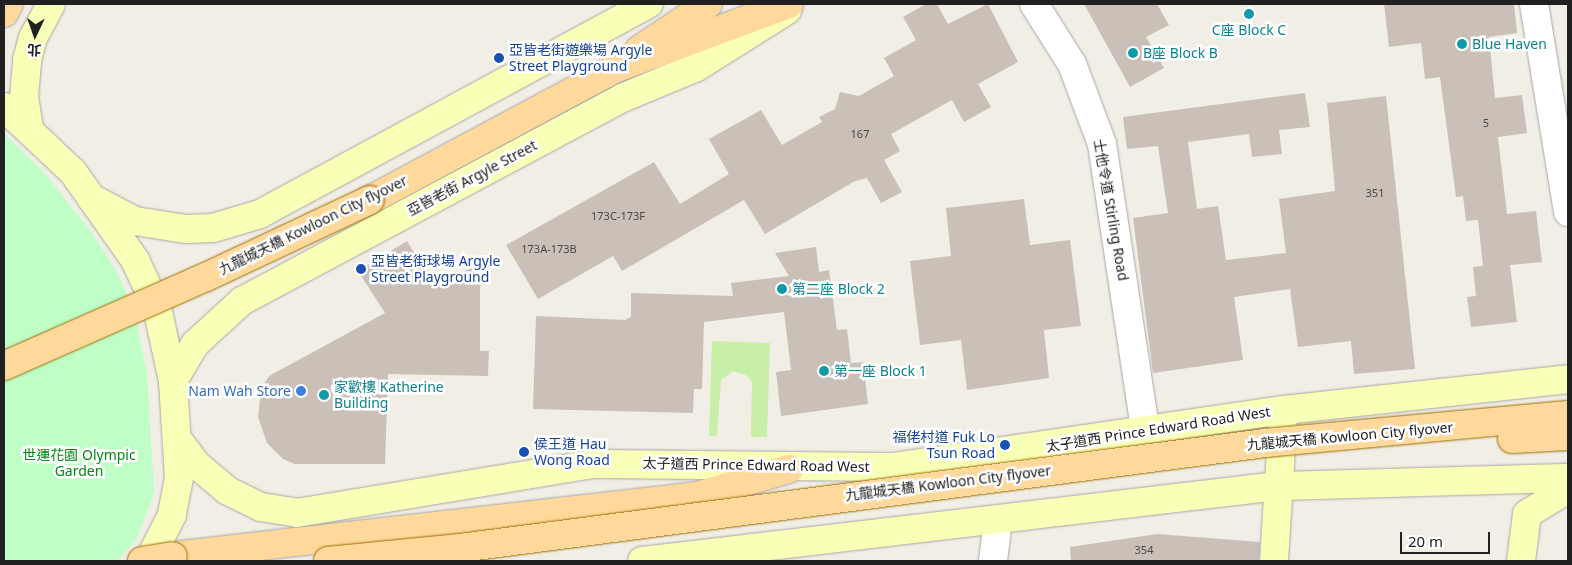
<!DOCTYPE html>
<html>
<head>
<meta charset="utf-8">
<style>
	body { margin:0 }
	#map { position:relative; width:1572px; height:565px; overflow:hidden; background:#f1eee5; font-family:"Noto Sans","Noto Sans TC",sans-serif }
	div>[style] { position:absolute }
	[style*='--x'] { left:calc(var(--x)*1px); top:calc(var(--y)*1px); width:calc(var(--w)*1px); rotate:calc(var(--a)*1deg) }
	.grass>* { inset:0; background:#c8efa7 }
	.park>* { inset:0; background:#bffec7 }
	.building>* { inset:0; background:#cac0b8 }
	.roads { filter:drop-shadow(0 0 1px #a7a7a7) drop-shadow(0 0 1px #a7a7a7) }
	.street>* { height:28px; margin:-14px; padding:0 14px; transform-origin:14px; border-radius:14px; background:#fff }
	.secondary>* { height:28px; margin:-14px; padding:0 14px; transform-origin:14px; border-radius:14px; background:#f8ffb6 }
	.primary>* { height:28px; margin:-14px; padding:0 14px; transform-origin:14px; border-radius:14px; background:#ffd89c }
	.bridges { filter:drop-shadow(0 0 1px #9b6e00) drop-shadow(0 0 1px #9b6e00) }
	.primary-bridge>* { height:28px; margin:-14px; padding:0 14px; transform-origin:14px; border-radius:14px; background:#ffd89c }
	.dots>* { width:14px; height:14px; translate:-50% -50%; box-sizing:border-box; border:2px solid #fff; border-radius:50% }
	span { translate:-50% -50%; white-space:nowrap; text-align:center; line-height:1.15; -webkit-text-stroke:5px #fff; paint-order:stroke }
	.number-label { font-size:11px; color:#4a4846 }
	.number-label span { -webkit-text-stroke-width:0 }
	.culture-label { font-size:14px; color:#0d838f }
	.left { translate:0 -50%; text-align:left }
	.transit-label { font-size:14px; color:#164399 }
	.right { translate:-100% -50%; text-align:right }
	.street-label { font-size:14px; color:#202020 }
	.shop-label { font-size:14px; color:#366cbe }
	.park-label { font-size:14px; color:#028912 }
	.frame { position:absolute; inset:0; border:5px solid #202020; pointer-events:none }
	.north { position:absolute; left:10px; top:10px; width:50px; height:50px; -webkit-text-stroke:4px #fff; paint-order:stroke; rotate:183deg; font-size:14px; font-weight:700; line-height:20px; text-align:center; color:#202020 }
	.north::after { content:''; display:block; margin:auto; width:18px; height:22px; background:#202020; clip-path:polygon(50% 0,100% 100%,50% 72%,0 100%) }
	.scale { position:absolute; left:1400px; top:532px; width:90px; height:22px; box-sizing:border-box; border:2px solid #202020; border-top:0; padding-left:6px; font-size:15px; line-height:18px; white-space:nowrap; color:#202020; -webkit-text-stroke:4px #fff; paint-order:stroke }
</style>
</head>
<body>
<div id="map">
	<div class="grass">
		<i style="clip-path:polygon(712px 341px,770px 343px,767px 437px,751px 437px,752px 382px,746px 375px,733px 371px,721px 380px,717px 436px,709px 436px)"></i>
	</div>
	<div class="park">
		<i style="clip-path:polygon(4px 134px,41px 169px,90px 230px,118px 274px,134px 312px,147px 372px,154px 493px,137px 539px,117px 561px,4px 561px)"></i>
	</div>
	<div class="building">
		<i style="clip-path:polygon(926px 4px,937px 4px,948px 24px,988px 4px,1018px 62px,978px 84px,991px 107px,964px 122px,952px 100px,891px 134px,900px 151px,884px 160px,902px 192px,881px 203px,867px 178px,855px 181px,765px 234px,744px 200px,622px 271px,613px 256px,538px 299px,506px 245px,654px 162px,680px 204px,729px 174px,709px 139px,761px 110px,782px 145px,822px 122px,819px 117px,835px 109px,840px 92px,859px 96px,894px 76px,884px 58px,916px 40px,903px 17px)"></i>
		<i style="clip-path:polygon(1084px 4px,1157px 4px,1169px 25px,1146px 37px,1164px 68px,1130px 87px)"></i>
		<i style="clip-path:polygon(1384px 4px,1514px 4px,1517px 33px,1489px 37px,1495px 98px,1522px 95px,1527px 133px,1498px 137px,1507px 214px,1536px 211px,1542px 262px,1510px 265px,1517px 322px,1471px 327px,1467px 297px,1476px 296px,1473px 267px,1483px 266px,1478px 220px,1466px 221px,1463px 196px,1456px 197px,1440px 77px,1425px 79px,1421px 43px,1389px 47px)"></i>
		<i style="clip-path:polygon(1305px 93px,1310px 127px,1279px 130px,1282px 154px,1252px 157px,1249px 134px,1188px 142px,1197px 209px,1218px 206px,1226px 260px,1286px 253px,1279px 199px,1335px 191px,1327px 103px,1386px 96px,1415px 369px,1354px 374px,1351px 341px,1298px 347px,1290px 289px,1234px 297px,1243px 360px,1153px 373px,1133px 218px,1168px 213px,1158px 146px,1127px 149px,1123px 117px)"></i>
		<i style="clip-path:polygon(1024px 199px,1030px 245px,1070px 240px,1081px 326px,1044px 330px,1049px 378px,967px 390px,961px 340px,920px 345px,910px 261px,951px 256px,946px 208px)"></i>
		<i style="clip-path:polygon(407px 241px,435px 287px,480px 263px,480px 351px,489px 351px,488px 376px,388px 374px,385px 464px,295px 464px,283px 459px,267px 443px,258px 417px,261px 389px,269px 376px,385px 313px,358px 271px)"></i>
		<i style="clip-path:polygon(816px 247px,819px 272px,829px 270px,837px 330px,847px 329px,851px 363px,863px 362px,868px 404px,781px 416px,776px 372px,791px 370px,784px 312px,704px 322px,702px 389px,694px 389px,693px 413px,533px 409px,536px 316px,625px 320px,631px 317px,631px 293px,733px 296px,731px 283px,789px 276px,775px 253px)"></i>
		<i style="clip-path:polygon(1157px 534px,1260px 542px,1259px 561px,1071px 561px,1070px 547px)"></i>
	</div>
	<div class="roads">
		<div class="street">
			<i style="--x:1034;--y:4;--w:71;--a:57.7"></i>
			<i style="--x:1072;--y:64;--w:85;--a:69.4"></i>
			<i style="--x:1102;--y:144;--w:289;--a:81.4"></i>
			<i style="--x:1534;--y:4;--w:211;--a:80.7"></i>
			<i style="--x:993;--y:561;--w:41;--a:-83"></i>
		</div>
		<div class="secondary">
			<i style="--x:4;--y:107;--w:95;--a:43.3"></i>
			<i style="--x:73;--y:172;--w:108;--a:54.8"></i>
			<i style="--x:135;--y:260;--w:52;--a:64.9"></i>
			<i style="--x:157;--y:307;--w:76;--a:77.8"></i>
			<i style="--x:173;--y:381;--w:97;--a:86.5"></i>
			<i style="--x:179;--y:478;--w:38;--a:101"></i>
			<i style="--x:172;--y:515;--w:39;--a:117"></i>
			<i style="--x:29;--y:128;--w:31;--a:-99"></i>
			<i style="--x:24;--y:97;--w:37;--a:-85"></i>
			<i style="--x:27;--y:60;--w:23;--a:-75"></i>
			<i style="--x:33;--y:38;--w:38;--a:-62"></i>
			<i style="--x:91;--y:198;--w:50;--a:27.6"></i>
			<i style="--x:135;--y:221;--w:52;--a:8.9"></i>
			<i style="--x:186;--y:229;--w:27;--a:-2"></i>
			<i style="--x:213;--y:228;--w:49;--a:-16.6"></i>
			<i style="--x:260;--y:214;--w:442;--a:-28.4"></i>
			<i style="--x:173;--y:381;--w:43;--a:-59.3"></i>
			<i style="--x:195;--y:344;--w:64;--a:-42.5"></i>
			<i style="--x:242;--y:301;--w:431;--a:-28.1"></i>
			<i style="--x:622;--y:98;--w:81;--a:-22.5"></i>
			<i style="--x:697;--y:67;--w:107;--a:-32.3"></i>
			<i style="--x:178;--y:440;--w:31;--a:53"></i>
			<i style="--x:197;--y:465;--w:40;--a:40"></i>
			<i style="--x:228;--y:491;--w:37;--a:26"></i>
			<i style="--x:261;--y:507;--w:36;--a:9"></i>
			<i style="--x:297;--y:513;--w:301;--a:-9.4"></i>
			<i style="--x:594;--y:464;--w:299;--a:0.6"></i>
			<i style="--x:893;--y:467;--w:395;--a:-8.3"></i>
			<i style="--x:1284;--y:410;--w:286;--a:-6.2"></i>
			<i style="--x:642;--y:561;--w:640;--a:-6.73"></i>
			<i style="--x:1278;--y:486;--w:290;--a:-1.6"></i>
			<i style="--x:1274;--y:561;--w:142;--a:-86.4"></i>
			<i style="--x:1521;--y:561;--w:47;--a:-82.7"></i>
			<i style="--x:1527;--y:514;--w:48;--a:-31.4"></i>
		</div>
		<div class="primary">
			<i style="--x:4;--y:13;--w:10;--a:-61"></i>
			<i style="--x:639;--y:50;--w:83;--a:-33.7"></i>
			<i style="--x:370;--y:200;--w:277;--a:-28.2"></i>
			<i style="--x:614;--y:69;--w:187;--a:-20.4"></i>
			<i style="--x:173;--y:556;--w:527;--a:-6.53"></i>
			<i style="--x:697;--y:496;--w:96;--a:-16.4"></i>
		</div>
	</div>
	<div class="bridges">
		<div class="primary-bridge">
			<i style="--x:4;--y:366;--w:221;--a:-23.8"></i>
			<i style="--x:206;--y:277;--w:181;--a:-25.2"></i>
			<i style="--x:1512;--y:439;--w:56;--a:-3.1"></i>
			<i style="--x:142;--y:561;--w:31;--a:-9"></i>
			<i style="--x:328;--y:561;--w:133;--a:-5.6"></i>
			<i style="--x:460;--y:548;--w:812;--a:-7.43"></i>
			<i style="--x:1265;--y:443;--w:304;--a:-5.3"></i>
		</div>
	</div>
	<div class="dots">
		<i style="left:1249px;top:14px;background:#0f9aa8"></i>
		<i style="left:1462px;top:44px;background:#0f9aa8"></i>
		<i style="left:1133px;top:53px;background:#0f9aa8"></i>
		<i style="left:499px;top:58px;background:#1a4fb4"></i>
		<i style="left:361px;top:269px;background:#1a4fb4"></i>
		<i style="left:782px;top:289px;background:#0f9aa8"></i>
		<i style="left:824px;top:371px;background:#0f9aa8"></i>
		<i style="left:301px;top:391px;background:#3f7fe0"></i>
		<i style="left:324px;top:395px;background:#0f9aa8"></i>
		<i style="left:1005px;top:445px;background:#1a4fb4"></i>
		<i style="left:524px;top:452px;background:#1a4fb4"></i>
	</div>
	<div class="number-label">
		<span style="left:1486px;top:123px">5</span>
		<span style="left:860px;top:134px">167</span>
		<span style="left:1375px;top:193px">351</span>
		<span style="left:618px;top:216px">173C-173F</span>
		<span style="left:549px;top:249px">173A-173B</span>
		<span style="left:1144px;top:550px">354</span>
	</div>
	<div class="culture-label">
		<span style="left:1249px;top:30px">C座 Block C</span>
		<span class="left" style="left:1472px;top:44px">Blue Haven</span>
		<span class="left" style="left:1143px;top:53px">B座 Block B</span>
		<span class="left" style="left:792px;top:289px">第二座 Block 2</span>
		<span class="left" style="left:834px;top:371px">第一座 Block 1</span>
		<span class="left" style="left:334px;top:395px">家歡樓 Katherine<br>Building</span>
	</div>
	<div class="transit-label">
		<span class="left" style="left:509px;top:58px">亞皆老街遊樂場 Argyle<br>Street Playground</span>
		<span class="left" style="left:371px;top:269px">亞皆老街球場 Argyle<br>Street Playground</span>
		<span class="right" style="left:995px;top:445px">福佬村道 Fuk Lo<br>Tsun Road</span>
		<span class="left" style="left:534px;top:452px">侯王道 Hau<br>Wong Road</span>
	</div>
	<div class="street-label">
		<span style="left:472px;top:178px;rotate:-28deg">亞皆老街 Argyle Street</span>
		<span style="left:1111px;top:210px;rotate:80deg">士他令道 Stirling Road</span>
		<span style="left:313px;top:225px;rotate:-26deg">九龍城天橋 Kowloon City flyover</span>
		<span style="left:1158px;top:429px;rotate:-9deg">太子道西 Prince Edward Road West</span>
		<span style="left:1350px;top:436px;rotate:-5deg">九龍城天橋 Kowloon City flyover</span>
		<span style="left:756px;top:465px;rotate:1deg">太子道西 Prince Edward Road West</span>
		<span style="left:948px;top:483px;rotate:-7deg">九龍城天橋 Kowloon City flyover</span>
	</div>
	<div class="shop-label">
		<span class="right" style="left:291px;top:391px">Nam Wah Store</span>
	</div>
	<div class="park-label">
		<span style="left:79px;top:463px">世運花園 Olympic<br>Garden</span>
	</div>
	<div class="frame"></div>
	<div class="north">北</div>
	<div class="scale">20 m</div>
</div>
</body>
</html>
